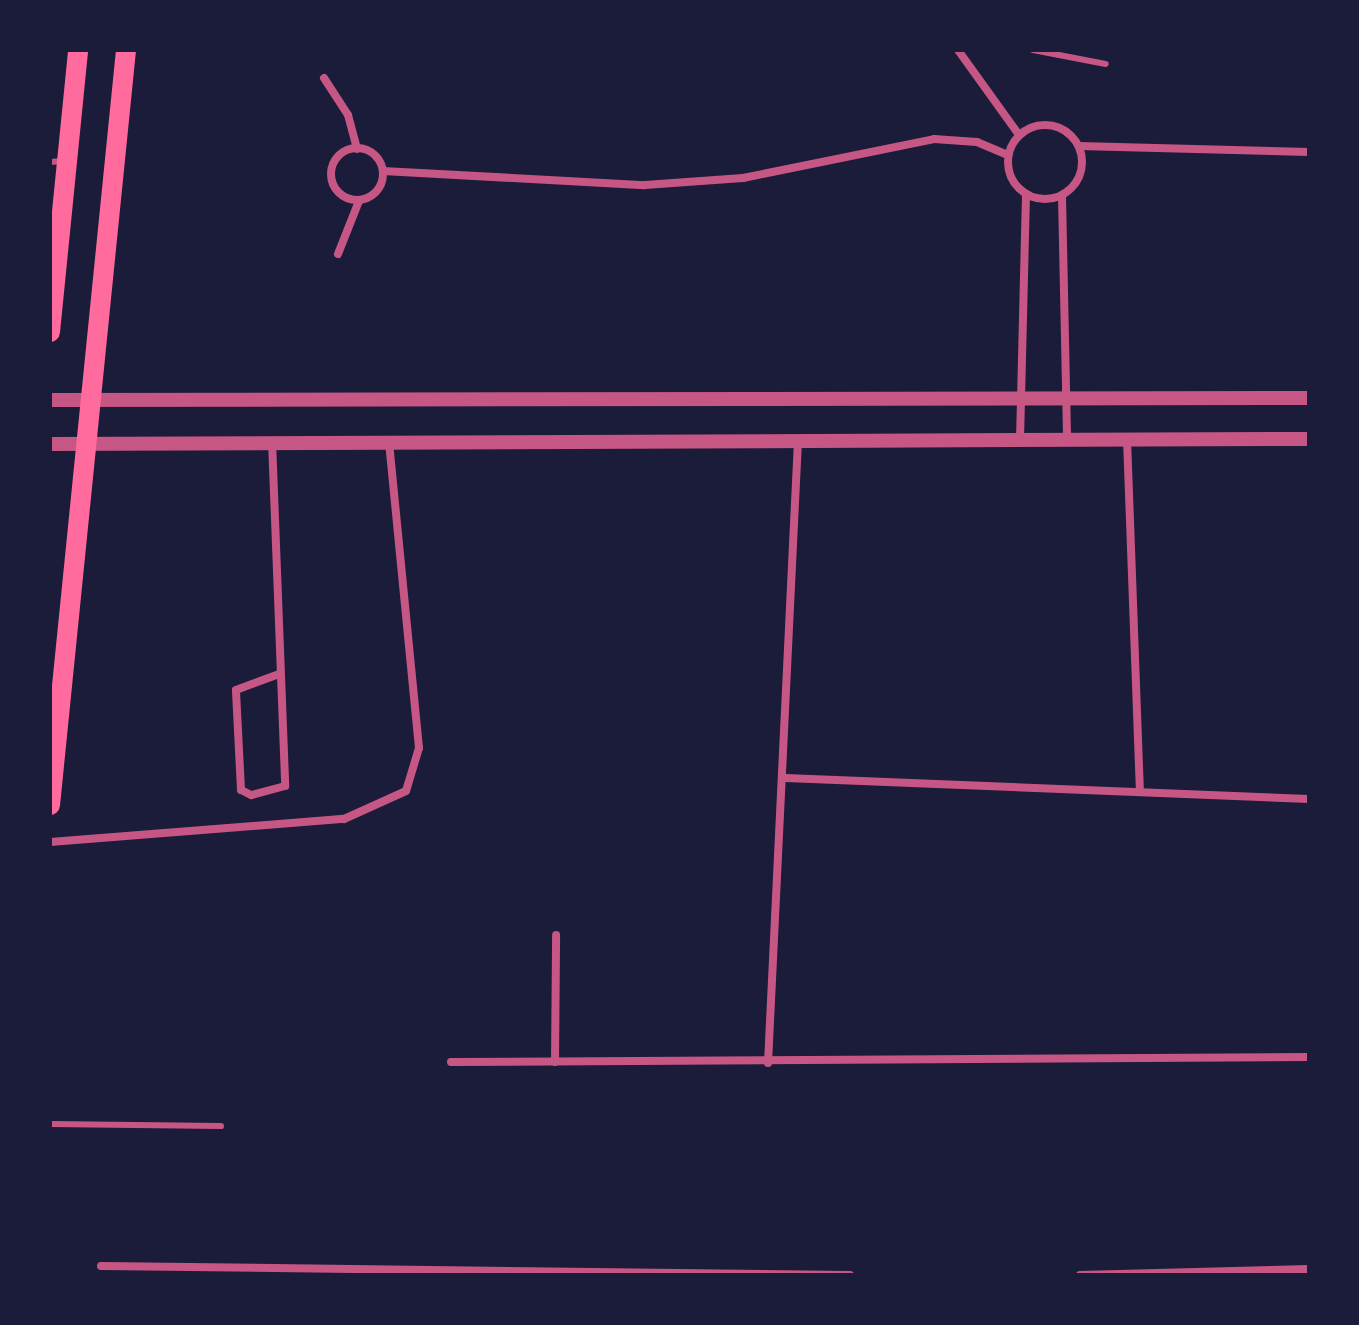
<!DOCTYPE html>
<html>
<head>
<meta charset="utf-8">
<style>
	body { margin:0 }
	#map { position:relative; width:1359px; height:1325px; overflow:hidden; background:#1b1b3a; font-family:"Source Sans 3",sans-serif }
	div>[style] { position:absolute }
	[style*='--x'] { left:calc(var(--x)*1px); top:calc(var(--y)*1px); width:calc(var(--w)*1px); rotate:calc(var(--a)*1deg) }
	.service>* { height:6px; margin:-3px; padding:0 3px; transform-origin:3px; border-radius:3px; background:#c65784 }
	.minor>* { height:8px; margin:-4px; padding:0 4px; transform-origin:4px; border-radius:4px; background:#c65784 }
	.minor>.ring { margin:-4px; padding:0; box-sizing:content-box; background:none; border:8px solid #c65784; border-radius:50% }
	.tertiary>* { height:14px; margin:-7px; padding:0 7px; transform-origin:7px; border-radius:7px; background:#c65784 }
	.primary>* { height:20px; margin:-10px; padding:0 10px; transform-origin:10px; border-radius:10px; background:#ff6b9d }
	span { translate:-50% -50%; white-space:nowrap; text-align:center; line-height:1.15; -webkit-text-stroke:6px #1b1b3a; paint-order:stroke }
	.frame { position:absolute; inset:0; border:52px solid #1b1b3a; pointer-events:none }
</style>
</head>
<body>
<div id="map">
	<div class="service">
		<i style="--x:1033;--y:50;--w:74;--a:10.9"></i>
		<i style="--x:50;--y:162;--w:13;--a:-4"></i>
		<i style="--x:50;--y:1124;--w:171;--a:0.7"></i>
	</div>
	<div class="minor">
		<i style="--x:958;--y:50;--w:105;--a:54.3"></i>
		<i style="--x:324;--y:78;--w:44;--a:57"></i>
		<i style="--x:348;--y:115;--w:35;--a:75"></i>
		<i class="ring" style="left:1008px;top:125px;width:66px;height:66px"></i>
		<i style="--x:1079;--y:146;--w:230;--a:1.5"></i>
		<i class="ring" style="left:331px;top:148px;width:44px;height:44px"></i>
		<i style="--x:383;--y:171;--w:262;--a:3.1"></i>
		<i style="--x:645;--y:185;--w:98;--a:-4.1"></i>
		<i style="--x:743;--y:178;--w:195;--a:-11.5"></i>
		<i style="--x:934;--y:139;--w:43;--a:4"></i>
		<i style="--x:977;--y:142;--w:34;--a:23"></i>
		<i style="--x:1062;--y:196;--w:243;--a:88.8"></i>
		<i style="--x:338;--y:254;--w:57;--a:-68.4"></i>
		<i style="--x:1127;--y:439;--w:353;--a:87.9"></i>
		<i style="--x:1020;--y:440;--w:245;--a:-88.6"></i>
		<i style="--x:272;--y:441;--w:345;--a:87.8"></i>
		<i style="--x:285;--y:786;--w:35;--a:165"></i>
		<i style="--x:251;--y:795;--w:11;--a:-153"></i>
		<i style="--x:241;--y:790;--w:100;--a:-92.9"></i>
		<i style="--x:236;--y:690;--w:46;--a:-20.4"></i>
		<i style="--x:786;--y:778;--w:523;--a:2.3"></i>
		<i style="--x:50;--y:842;--w:295;--a:-4.5"></i>
		<i style="--x:344;--y:819;--w:68;--a:-24.3"></i>
		<i style="--x:406;--y:791;--w:45;--a:-73.2"></i>
		<i style="--x:419;--y:748;--w:309;--a:-95.6"></i>
		<i style="--x:451;--y:1062;--w:858;--a:-0.33"></i>
		<i style="--x:555;--y:1062;--w:127;--a:-89.5"></i>
		<i style="--x:768;--y:1063;--w:623;--a:-87.24"></i>
		<i style="--x:101;--y:1266;--w:749;--a:0.69"></i>
		<i style="--x:1080;--y:1275;--w:229;--a:-1.5"></i>
	</div>
	<div class="tertiary">
		<i style="--x:50;--y:400;--w:1259;--a:-0.09"></i>
		<i style="--x:50;--y:444;--w:1259;--a:-0.23"></i>
	</div>
	<div class="primary">
		<i style="--x:50;--y:332;--w:283;--a:-84.3"></i>
		<i style="--x:50;--y:805;--w:759;--a:-84.25"></i>
	</div>
	<div class="frame"></div>
</div>
</body>
</html>
